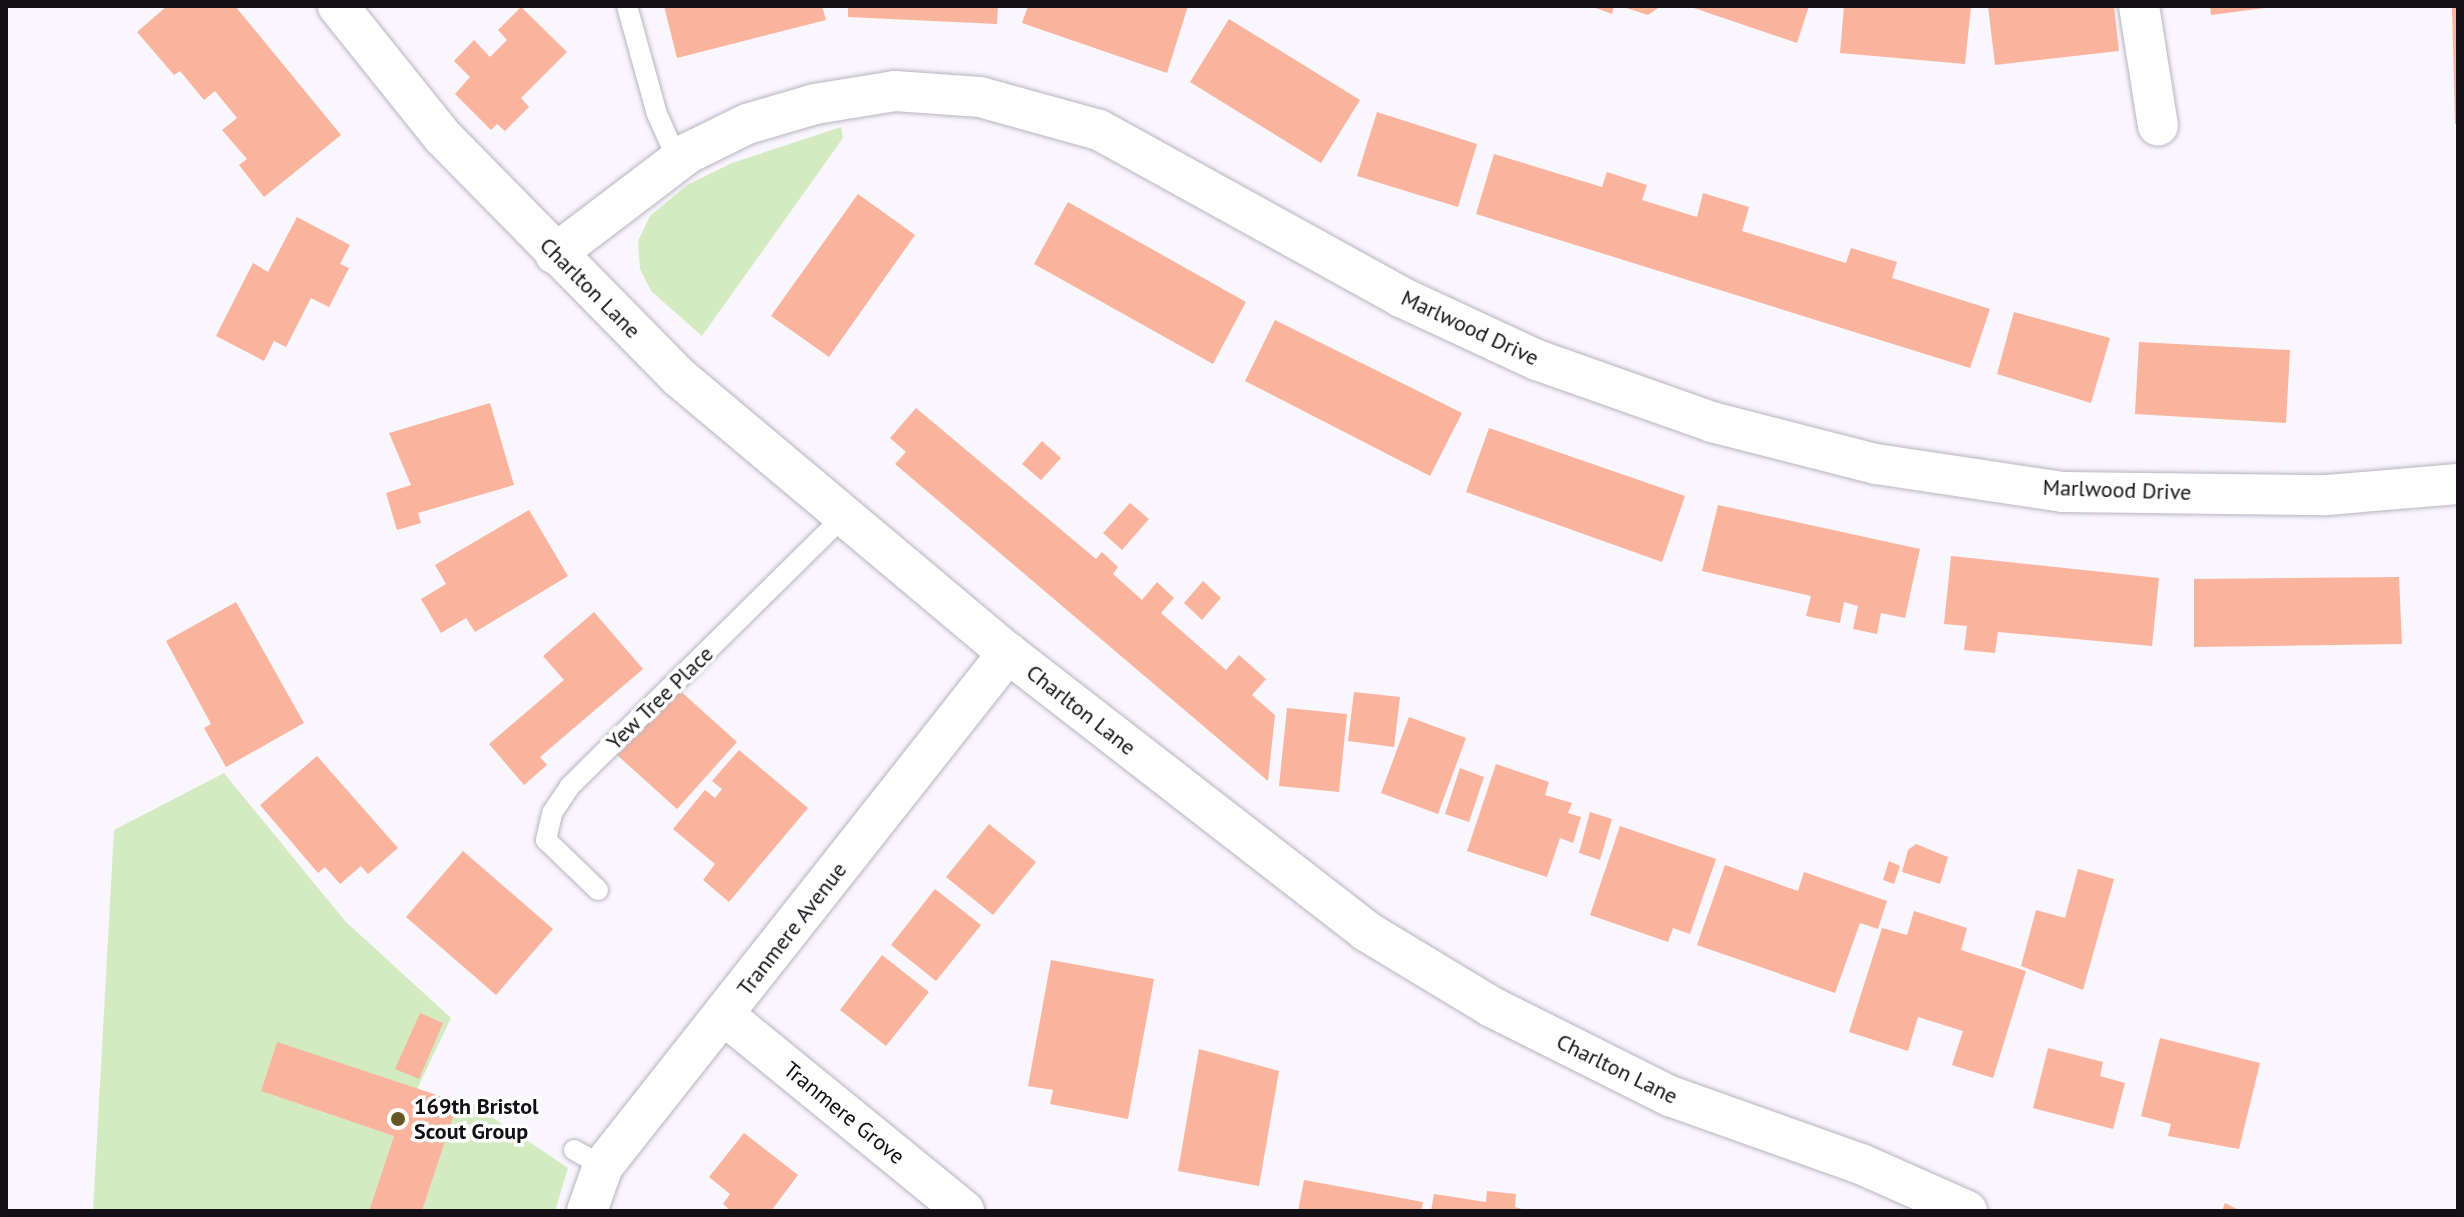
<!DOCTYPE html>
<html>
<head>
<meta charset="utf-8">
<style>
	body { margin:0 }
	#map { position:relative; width:2464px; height:1217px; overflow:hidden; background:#f9f6fe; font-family:"PT Sans",sans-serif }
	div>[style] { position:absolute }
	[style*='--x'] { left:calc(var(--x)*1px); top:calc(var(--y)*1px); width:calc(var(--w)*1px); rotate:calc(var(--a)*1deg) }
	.green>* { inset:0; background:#d4ebc2 }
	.building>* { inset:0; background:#fab39c }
	.roads { filter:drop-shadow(0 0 2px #b8b3c0) drop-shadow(0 0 2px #b8b3c0) }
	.service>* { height:20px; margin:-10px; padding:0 10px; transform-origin:10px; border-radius:10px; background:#fff }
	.minor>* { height:40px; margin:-20px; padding:0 20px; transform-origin:20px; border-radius:20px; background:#fff }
	.dots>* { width:22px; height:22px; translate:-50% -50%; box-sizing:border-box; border:4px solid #fff; border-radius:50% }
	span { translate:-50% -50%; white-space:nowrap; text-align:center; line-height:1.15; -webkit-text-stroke:7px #fff; paint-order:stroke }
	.street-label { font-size:22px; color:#121015 }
	.poi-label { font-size:22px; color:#121015; font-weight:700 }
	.left { translate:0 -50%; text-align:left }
	.frame { position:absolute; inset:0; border:8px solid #121015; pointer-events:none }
</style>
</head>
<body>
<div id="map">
	<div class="green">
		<i style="clip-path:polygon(841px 127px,843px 138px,702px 336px,651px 291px,640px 269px,638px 241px,650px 216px,687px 185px,732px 163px)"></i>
		<i style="clip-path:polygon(224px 773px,345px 921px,451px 1018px,417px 1089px,277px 1043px,261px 1091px,394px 1136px,369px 1211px,93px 1211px,114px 830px)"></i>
		<i style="clip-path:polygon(459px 1095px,568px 1168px,555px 1211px,422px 1211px)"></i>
	</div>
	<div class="building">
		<i style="clip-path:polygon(167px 6px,235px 6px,341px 135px,264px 197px,239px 165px,247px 159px,222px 130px,237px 118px,215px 91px,204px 100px,180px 71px,174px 75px,137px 32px)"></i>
		<i style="clip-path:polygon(664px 6px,822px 6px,826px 20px,677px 58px)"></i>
		<i style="clip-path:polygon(848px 6px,998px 6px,997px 24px,848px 17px)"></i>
		<i style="clip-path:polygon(1028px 6px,1188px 6px,1167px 73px,1022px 23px)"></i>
		<i style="clip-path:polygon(1590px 6px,1614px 6px,1612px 14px)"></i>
		<i style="clip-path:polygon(1620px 6px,1661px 6px,1648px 15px)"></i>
		<i style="clip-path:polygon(1688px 6px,1809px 6px,1797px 43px)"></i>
		<i style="clip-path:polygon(1844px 6px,1971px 6px,1965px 64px,1840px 53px)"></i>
		<i style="clip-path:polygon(1988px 6px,2114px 6px,2119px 51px,1995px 65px)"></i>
		<i style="clip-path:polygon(2210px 6px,2265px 6px,2265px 8px,2211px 15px)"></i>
		<i style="clip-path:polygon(2452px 6px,2458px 6px,2458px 124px,2455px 124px)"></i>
		<i style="clip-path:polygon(521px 7px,567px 52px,521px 98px,529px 107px,505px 131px,497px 124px,491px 130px,455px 94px,470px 77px,454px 61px,474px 40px,490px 57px,507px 40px,498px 30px)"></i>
		<i style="clip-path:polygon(1229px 19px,1360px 100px,1321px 163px,1190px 82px)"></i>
		<i style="clip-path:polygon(1377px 112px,1477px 144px,1458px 207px,1357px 176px)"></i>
		<i style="clip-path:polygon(1494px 154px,1602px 187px,1607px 172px,1647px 185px,1642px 200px,1697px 217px,1703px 193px,1749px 207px,1742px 231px,1846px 263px,1851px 248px,1897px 262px,1892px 278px,1990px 309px,1970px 368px,1476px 214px)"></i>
		<i style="clip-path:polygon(858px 194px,915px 235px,829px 357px,771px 316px)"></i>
		<i style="clip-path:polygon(1068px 202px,1246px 302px,1213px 364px,1034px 264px)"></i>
		<i style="clip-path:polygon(297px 217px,350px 245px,340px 264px,349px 268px,329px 307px,311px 298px,286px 347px,274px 341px,264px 361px,216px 336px,253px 263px,268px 272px)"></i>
		<i style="clip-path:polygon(2014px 312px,2110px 338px,2091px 403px,1997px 374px)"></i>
		<i style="clip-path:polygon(1275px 320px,1462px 413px,1430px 476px,1245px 381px)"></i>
		<i style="clip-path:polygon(2139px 342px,2290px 350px,2286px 423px,2135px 414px)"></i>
		<i style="clip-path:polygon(490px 403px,514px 485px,418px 513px,421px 523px,397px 530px,386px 493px,411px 485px,389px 433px)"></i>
		<i style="clip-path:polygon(916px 408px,1096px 559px,1102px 552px,1118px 567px,1113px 574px,1142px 600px,1157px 582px,1174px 598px,1161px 613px,1226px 670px,1239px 655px,1266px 679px,1252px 695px,1275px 715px,1268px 781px,895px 464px,906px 452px,890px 438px)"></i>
		<i style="clip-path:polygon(1489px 428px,1685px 496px,1662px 562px,1466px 492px)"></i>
		<i style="clip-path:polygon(1042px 441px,1061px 458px,1041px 480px,1022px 464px)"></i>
		<i style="clip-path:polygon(1130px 503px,1149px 519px,1122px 550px,1103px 533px)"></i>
		<i style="clip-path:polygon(1718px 505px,1920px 549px,1905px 618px,1881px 613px,1877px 634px,1853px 629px,1858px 606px,1844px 602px,1840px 623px,1806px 616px,1811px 596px,1702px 571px)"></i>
		<i style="clip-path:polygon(529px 510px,568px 576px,475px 632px,466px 618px,441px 633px,421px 599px,446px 584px,435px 565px)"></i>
		<i style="clip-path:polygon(1951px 556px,2159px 578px,2152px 646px,1998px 632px,1995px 653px,1964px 650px,1967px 626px,1944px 624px)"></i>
		<i style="clip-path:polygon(2399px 577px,2402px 644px,2194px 647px,2194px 579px)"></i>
		<i style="clip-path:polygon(1203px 581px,1221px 598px,1202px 620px,1184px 603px)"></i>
		<i style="clip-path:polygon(236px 602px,304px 723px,226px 767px,204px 728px,211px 724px,166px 641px)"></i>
		<i style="clip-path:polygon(594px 612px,643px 669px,540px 757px,547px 765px,524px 785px,489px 744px,564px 680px,543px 656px)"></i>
		<i style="clip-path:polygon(677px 688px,737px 742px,677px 809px,617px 755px)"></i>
		<i style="clip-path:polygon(1354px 692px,1400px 697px,1394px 747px,1348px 741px)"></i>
		<i style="clip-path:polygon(1287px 708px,1347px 714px,1339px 792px,1279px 786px)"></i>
		<i style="clip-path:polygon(1409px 717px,1466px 738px,1438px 814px,1381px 793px)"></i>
		<i style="clip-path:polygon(739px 750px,808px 808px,729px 902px,703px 880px,715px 864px,673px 829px,705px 790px,715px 798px,722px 789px,712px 781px)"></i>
		<i style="clip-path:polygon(317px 756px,398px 848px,368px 874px,361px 866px,340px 884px,325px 867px,318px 873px,260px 805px)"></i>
		<i style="clip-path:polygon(1496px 764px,1549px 782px,1545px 795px,1572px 803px,1568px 813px,1581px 817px,1573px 843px,1560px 838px,1547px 877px,1467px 851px)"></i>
		<i style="clip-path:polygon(1460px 768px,1484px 777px,1469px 822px,1445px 814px)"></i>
		<i style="clip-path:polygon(1590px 812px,1612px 819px,1600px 860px,1579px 853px)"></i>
		<i style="clip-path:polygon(989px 824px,1036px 862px,993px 915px,946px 877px)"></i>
		<i style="clip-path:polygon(1620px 826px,1716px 859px,1690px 934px,1673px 928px,1668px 942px,1590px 915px)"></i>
		<i style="clip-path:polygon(1916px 844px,1948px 857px,1940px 884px,1902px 872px,1908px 850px)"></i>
		<i style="clip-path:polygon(463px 851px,553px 929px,496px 995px,406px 917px)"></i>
		<i style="clip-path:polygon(1889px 861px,1900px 866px,1894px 884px,1883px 880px)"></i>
		<i style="clip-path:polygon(1725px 865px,1798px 891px,1804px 872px,1887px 901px,1878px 929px,1860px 923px,1835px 993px,1697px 945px)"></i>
		<i style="clip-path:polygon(2078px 869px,2114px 879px,2083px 990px,2021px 966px,2036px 910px,2065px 918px)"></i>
		<i style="clip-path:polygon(935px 889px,981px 925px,936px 981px,891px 945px)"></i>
		<i style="clip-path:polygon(1914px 911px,1967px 928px,1961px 950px,2026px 971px,1993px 1078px,1952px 1065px,1963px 1031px,1918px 1017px,1908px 1051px,1849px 1032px,1882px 928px,1907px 935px)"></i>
		<i style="clip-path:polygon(882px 955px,929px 992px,886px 1046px,840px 1010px)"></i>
		<i style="clip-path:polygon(1051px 960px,1154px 979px,1128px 1119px,1050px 1104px,1053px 1090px,1028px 1086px)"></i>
		<i style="clip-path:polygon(420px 1013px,443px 1023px,419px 1079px,395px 1069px)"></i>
		<i style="clip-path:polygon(2160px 1038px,2260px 1063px,2239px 1149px,2168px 1136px,2171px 1124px,2141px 1116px)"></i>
		<i style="clip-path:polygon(277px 1042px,458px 1102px,422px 1211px,369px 1211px,394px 1136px,261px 1091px)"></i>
		<i style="clip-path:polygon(2048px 1048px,2103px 1062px,2100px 1076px,2125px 1083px,2113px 1129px,2033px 1108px)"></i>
		<i style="clip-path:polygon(1199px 1049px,1279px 1071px,1259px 1186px,1178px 1171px)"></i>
		<i style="clip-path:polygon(744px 1133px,798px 1175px,771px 1211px,731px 1211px,723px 1204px,730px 1194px,709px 1177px)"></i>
		<i style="clip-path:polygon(1304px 1180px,1423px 1202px,1421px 1211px,1298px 1211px)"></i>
		<i style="clip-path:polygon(1487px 1191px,1516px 1194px,1515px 1207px,1529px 1211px,1431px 1211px,1434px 1194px,1486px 1202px)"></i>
		<i style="clip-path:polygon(2225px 1203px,2241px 1211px,2222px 1211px)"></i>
	</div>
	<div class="roads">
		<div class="service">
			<i style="--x:627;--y:6;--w:112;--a:74.5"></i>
			<i style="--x:657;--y:114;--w:51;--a:65.9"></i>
			<i style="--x:598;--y:890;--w:72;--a:-136.1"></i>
			<i style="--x:546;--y:840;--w:28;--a:-77"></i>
			<i style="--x:552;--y:813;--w:32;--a:-56"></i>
			<i style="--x:570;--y:786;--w:383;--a:-44.6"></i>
			<i style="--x:574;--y:1150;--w:33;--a:29"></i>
		</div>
		<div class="minor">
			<i style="--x:338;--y:6;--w:166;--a:51.3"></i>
			<i style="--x:442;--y:136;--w:339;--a:45.5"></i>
			<i style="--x:680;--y:378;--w:428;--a:40"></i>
			<i style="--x:1008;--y:653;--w:453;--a:37.8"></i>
			<i style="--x:1366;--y:931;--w:147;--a:31.1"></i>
			<i style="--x:1492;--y:1007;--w:199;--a:26.6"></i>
			<i style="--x:1670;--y:1096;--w:203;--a:19.6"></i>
			<i style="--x:1861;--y:1164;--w:116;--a:23.9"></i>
			<i style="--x:2139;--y:6;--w:121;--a:81"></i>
			<i style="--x:555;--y:254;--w:167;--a:-37.2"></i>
			<i style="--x:688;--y:153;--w:66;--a:-26.2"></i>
			<i style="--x:747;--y:124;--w:71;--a:-16.4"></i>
			<i style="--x:815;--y:104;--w:81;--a:-9.2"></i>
			<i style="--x:895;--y:91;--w:85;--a:4"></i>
			<i style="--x:980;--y:97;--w:123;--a:15.5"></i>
			<i style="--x:1099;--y:130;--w:345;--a:28.9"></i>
			<i style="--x:1401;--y:297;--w:150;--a:24.9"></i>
			<i style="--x:1537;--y:360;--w:186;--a:19.5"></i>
			<i style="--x:1712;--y:422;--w:169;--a:14.4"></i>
			<i style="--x:1876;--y:464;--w:189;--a:8.5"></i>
			<i style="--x:2063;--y:492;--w:264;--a:0.7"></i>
			<i style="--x:2327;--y:495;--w:131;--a:-4.8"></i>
			<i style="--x:724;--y:1015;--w:310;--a:39.2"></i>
			<i style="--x:587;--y:1211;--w:48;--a:-70.4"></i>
			<i style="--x:603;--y:1166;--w:654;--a:-51.71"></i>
		</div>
	</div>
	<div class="dots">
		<i style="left:398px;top:1119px;background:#645724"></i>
	</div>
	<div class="street-label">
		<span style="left:590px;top:288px;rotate:45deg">Charlton Lane</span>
		<span style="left:1470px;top:328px;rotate:25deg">Marlwood Drive</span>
		<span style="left:2117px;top:490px;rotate:2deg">Marlwood Drive</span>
		<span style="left:660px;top:698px;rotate:-44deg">Yew Tree Place</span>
		<span style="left:1081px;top:710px;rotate:38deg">Charlton Lane</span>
		<span style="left:792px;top:929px;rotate:-52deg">Tranmere Avenue</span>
		<span style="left:1617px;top:1069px;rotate:26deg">Charlton Lane</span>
		<span style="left:844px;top:1113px;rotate:39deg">Tranmere Grove</span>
	</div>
	<div class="poi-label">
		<span class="left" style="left:414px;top:1119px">169th Bristol<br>Scout Group</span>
	</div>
	<div class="frame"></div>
</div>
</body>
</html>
